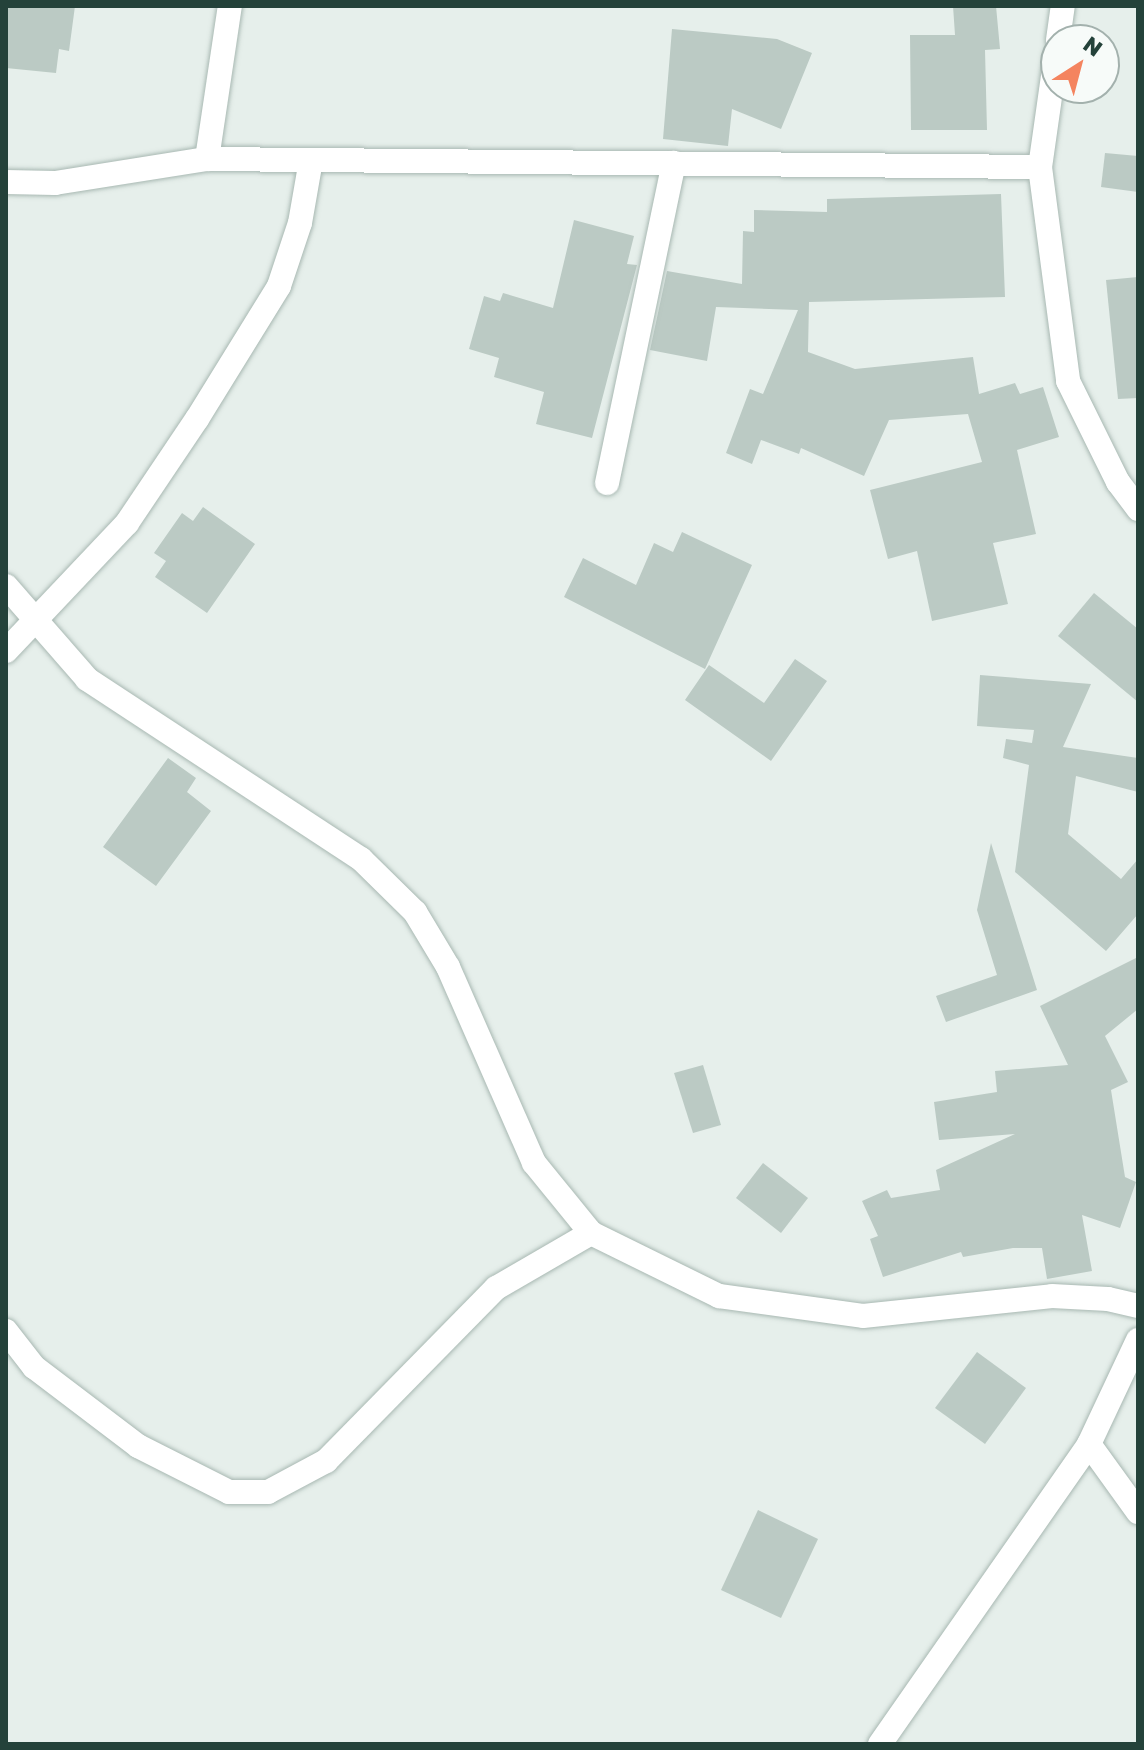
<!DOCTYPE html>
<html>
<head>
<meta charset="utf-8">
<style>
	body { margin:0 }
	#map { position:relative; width:1144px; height:1750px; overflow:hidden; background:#e6efeb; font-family:"Golos Text",sans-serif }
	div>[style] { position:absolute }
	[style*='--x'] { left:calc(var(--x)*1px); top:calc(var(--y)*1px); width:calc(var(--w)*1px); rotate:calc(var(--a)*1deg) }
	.building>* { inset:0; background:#bbcac4 }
	.roads { filter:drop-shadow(0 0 2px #a8b8b2) drop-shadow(0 0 2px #a8b8b2) }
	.street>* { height:24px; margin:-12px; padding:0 12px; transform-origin:12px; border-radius:12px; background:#fff }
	span { translate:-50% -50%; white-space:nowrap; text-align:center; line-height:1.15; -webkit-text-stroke:6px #f7fbf9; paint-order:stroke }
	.frame { position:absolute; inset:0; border:8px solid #24423a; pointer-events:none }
	.north { position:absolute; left:1040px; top:24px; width:80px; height:80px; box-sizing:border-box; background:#f7fbf9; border:2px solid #a3b1ad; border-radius:50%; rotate:36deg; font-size:22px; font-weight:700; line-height:32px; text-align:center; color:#24423a }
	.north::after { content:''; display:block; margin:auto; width:28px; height:36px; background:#f4845f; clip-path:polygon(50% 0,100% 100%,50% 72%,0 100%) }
</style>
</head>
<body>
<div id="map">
	<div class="building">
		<i style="clip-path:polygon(6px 6px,75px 6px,69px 51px,59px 49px,56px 73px,6px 68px)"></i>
		<i style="clip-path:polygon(953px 6px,996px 6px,1000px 49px,985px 50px,987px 130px,911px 130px,910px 35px,955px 35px)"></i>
		<i style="clip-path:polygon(672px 29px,777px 39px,812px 53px,781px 129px,732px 109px,728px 146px,663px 139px)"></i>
		<i style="clip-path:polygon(1105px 153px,1138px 156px,1138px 192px,1101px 187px)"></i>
		<i style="clip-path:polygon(1001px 194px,1005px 297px,809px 302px,808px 352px,855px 369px,973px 357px,979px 394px,1015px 383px,1020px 394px,1043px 387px,1059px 437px,1017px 450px,1036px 534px,993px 543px,1008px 604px,932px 621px,917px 551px,888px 559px,870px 490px,982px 462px,968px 414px,889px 420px,864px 476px,801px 448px,799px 454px,761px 440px,752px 464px,726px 453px,750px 389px,763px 394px,798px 310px,716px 307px,707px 361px,650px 350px,667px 271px,742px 284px,743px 231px,754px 232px,754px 210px,827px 212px,827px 199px)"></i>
		<i style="clip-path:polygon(574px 220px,634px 236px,627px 264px,637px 265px,592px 438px,536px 424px,544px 392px,494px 377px,499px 358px,469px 349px,484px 296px,500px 301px,503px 293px,553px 308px)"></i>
		<i style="clip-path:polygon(1138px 277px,1138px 398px,1118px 399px,1106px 280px)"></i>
		<i style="clip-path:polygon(203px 507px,255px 544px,207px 613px,155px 577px,166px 561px,154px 553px,182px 513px,193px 521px)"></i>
		<i style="clip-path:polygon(682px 532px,752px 565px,705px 669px,564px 597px,583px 558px,636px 585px,654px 543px,673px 552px)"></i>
		<i style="clip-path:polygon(1094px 593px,1138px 629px,1138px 702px,1058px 636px)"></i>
		<i style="clip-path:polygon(795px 659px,827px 681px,771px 761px,685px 700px,709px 665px,764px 703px)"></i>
		<i style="clip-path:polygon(980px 675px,1091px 684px,1063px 747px,1138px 758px,1138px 792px,1076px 776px,1068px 834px,1121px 879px,1138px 859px,1138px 914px,1106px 951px,1015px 872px,1029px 765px,1003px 758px,1006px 739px,1032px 743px,1034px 730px,977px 726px)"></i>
		<i style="clip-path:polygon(168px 758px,196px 778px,187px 792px,211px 811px,156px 886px,103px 847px)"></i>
		<i style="clip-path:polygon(991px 843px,1037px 990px,946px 1022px,936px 996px,997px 975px,977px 910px)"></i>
		<i style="clip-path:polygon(1138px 957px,1138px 1009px,1105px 1036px,1128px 1082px,1111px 1090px,1125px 1177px,1136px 1182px,1120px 1228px,1082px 1215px,1092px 1271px,1047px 1279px,1042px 1248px,1013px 1248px,963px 1257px,961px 1252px,883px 1277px,870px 1239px,878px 1236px,862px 1201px,887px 1190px,891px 1198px,940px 1190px,936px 1170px,1015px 1134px,939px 1140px,934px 1102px,997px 1092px,995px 1071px,1068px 1065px,1040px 1006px)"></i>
		<i style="clip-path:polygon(703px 1065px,721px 1125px,693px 1133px,674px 1073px)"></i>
		<i style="clip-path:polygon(763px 1163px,808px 1198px,781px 1233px,736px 1198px)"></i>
		<i style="clip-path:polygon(977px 1352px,1026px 1388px,985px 1444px,935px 1408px)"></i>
		<i style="clip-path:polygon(758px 1510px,818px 1539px,781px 1618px,721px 1590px)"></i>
	</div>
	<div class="roads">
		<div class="street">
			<i style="--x:1058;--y:40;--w:34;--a:-82"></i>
			<i style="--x:1056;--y:55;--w:113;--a:98.1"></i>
			<i style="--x:1040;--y:167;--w:216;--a:82.5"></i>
			<i style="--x:1068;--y:381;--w:113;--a:63.7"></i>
			<i style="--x:1118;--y:482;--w:34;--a:53"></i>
			<i style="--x:207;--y:159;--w:155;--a:-81.5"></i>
			<i style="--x:6;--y:182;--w:49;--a:1.2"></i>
			<i style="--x:55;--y:183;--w:154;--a:-9"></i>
			<i style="--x:207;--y:159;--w:833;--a:0.55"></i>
			<i style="--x:607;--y:483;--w:327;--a:-78.2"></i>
			<i style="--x:6;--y:586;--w:123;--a:48.9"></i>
			<i style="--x:87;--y:679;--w:328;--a:33.3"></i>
			<i style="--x:361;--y:859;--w:76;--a:44.5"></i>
			<i style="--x:415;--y:912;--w:64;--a:59"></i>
			<i style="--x:448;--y:967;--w:214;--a:66.3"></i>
			<i style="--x:534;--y:1163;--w:90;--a:50.8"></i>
			<i style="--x:591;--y:1233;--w:143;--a:26.2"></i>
			<i style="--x:719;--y:1296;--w:145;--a:7.9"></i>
			<i style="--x:863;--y:1316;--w:190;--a:-6"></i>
			<i style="--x:1052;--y:1296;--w:56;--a:3.1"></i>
			<i style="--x:1108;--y:1299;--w:31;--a:13"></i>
			<i style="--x:6;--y:651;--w:176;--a:-46.6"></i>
			<i style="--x:127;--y:523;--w:125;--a:-56.1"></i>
			<i style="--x:197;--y:419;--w:156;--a:-58.3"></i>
			<i style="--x:279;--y:286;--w:66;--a:-71.6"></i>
			<i style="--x:300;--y:223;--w:64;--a:-80.1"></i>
			<i style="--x:6;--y:1331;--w:46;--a:52.1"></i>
			<i style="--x:34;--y:1367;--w:131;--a:37.2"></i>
			<i style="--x:138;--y:1446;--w:102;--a:26.8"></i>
			<i style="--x:229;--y:1492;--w:39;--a:0"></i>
			<i style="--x:268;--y:1492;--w:66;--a:-28.1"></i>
			<i style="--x:326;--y:1461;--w:243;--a:-45.5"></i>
			<i style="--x:496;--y:1288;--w:110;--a:-30.1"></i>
			<i style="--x:1089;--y:1444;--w:84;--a:54.2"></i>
			<i style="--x:880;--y:1744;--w:366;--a:-55.1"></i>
			<i style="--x:1089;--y:1444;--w:115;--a:-64.8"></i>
		</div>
	</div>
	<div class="frame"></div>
	<div class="north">N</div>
</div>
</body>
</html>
